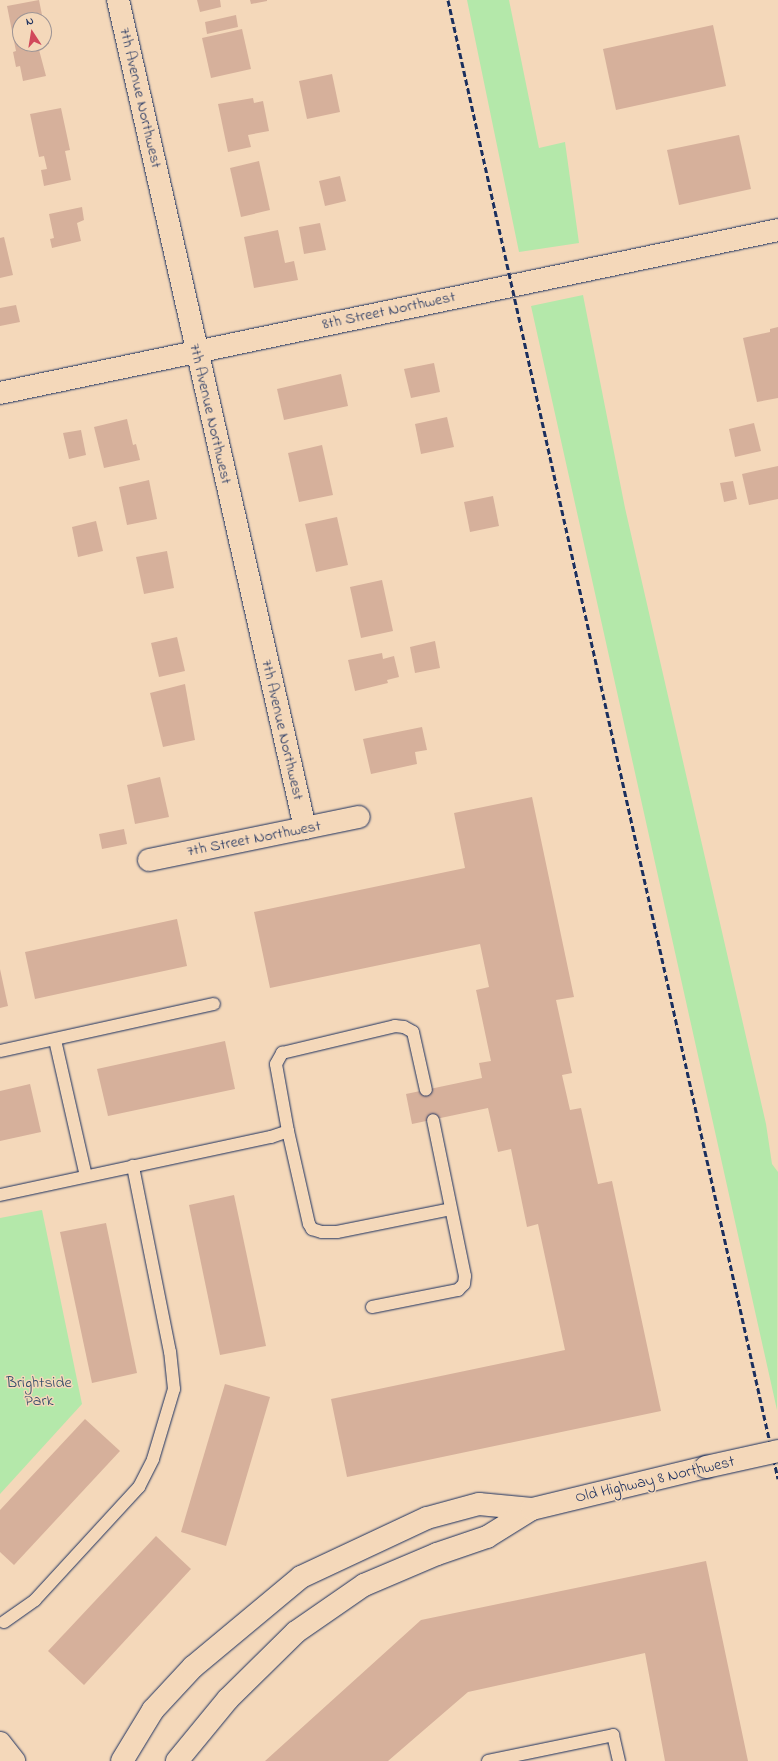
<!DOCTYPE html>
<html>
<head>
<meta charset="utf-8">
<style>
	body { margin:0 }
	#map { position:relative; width:778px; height:1761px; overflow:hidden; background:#f4d8ba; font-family:"Indie Flower",sans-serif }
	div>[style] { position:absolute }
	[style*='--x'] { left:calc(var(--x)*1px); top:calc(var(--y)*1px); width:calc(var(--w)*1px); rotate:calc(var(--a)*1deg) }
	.green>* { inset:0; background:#b4e8aa }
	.building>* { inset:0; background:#d6b09b }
	.roads { filter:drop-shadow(0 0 1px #1b2f5e) drop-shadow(0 0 1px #1b2f5e) }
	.service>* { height:12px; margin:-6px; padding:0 6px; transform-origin:6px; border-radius:6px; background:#f4d8ba }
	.minor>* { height:22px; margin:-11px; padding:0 11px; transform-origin:11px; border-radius:11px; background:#f4d8ba }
	.tertiary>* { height:22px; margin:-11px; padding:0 11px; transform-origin:11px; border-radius:11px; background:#f4d8ba }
	.rail>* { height:3px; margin-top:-1.5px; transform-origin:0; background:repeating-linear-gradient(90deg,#1b2f5e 0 6px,transparent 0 9px) }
	.bridges { filter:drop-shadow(0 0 1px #1b2f5e) drop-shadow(0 0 1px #1b2f5e) }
	.tertiary-bridge>* { height:22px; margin:-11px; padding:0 11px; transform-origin:11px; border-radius:11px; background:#f4d8ba }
	span { translate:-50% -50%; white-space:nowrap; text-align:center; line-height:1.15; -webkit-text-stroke:3px #f4d8ba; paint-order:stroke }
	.street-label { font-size:16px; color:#1b2f5e }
	.park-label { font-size:16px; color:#324b69 }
	.north { position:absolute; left:12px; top:12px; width:40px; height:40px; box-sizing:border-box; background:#f4d8ba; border:1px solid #9d9495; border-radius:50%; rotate:348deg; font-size:11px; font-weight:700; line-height:16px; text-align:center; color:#1b2f5e }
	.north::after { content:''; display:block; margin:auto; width:14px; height:18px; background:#d1495b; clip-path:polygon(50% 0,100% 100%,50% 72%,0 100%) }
</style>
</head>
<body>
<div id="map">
	<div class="green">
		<i style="clip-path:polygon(467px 0,509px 0,539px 148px,565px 142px,579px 243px,519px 252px)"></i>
		<i style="clip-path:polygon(583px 295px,625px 508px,766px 1124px,772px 1164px,778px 1172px,777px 1410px,531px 306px)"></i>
		<i style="clip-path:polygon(42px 1210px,82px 1404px,0 1494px,0 1218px)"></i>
	</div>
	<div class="building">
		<i style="clip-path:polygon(39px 0,43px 20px,20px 20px,20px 44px,44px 44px,45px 26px,49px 44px,38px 46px,46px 76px,23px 81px,20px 66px,16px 67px,13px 52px,16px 51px,7px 6px)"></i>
		<i style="clip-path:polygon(197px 0,220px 0,221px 7px,200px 12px)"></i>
		<i style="clip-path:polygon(250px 0,267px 0,267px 1px,251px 4px)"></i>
		<i style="clip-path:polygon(236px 15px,238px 27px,207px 34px,205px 22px)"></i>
		<i style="clip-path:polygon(713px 25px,726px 86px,616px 110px,603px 49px)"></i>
		<i style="clip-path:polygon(242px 29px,251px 69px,211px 78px,202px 38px)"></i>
		<i style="clip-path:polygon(332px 74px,340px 112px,307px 119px,299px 81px)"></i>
		<i style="clip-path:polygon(253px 98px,254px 103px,263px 101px,269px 131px,248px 135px,251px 147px,228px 152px,218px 104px)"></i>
		<i style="clip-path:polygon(61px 108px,70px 150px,65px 151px,71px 180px,44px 186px,41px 170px,47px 169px,44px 156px,39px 157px,30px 114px)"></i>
		<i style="clip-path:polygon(739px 135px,751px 189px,679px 205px,667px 150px)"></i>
		<i style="clip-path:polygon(259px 161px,270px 210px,241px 217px,230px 168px)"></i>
		<i style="clip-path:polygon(340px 176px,346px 201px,325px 206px,319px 181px)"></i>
		<i style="clip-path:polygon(82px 207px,84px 220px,77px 223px,81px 241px,52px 248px,50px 239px,54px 238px,49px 214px)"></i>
		<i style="clip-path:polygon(320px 223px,326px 250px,304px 254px,299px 227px)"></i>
		<i style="clip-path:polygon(278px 230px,285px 263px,294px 261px,298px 280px,254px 288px,244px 237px)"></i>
		<i style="clip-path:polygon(4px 237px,13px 275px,0 278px,0 238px)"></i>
		<i style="clip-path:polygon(16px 305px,20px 322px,0 326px,0 308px)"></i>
		<i style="clip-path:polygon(778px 327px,778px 398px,757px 402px,743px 338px,770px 332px,770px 329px)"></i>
		<i style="clip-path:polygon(434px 363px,440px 392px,411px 398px,404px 369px)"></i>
		<i style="clip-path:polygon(341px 374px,348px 406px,284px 420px,277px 389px)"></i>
		<i style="clip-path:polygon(447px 417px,454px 447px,421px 454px,415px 424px)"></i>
		<i style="clip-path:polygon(127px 419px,133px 445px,136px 444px,140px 460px,104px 468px,94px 427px)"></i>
		<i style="clip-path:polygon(754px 423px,761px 451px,735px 457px,729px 429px)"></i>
		<i style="clip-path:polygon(81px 430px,86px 455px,69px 459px,63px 433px)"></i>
		<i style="clip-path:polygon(322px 445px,333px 495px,299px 502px,288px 453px)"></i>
		<i style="clip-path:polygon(778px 466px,778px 499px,749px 505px,742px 474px)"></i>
		<i style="clip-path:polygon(149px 480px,157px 519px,127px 525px,119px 487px)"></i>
		<i style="clip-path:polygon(733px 481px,737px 499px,724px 502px,720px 483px)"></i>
		<i style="clip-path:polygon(493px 496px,499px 526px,470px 532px,464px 502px)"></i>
		<i style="clip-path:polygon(337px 517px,348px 565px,316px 572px,305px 524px)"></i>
		<i style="clip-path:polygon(96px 521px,103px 551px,78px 557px,72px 527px)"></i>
		<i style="clip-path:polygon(167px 551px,174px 588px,144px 594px,136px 557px)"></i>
		<i style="clip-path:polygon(382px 580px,393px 631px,361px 638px,350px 587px)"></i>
		<i style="clip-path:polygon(177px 637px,185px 671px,159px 677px,151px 643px)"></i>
		<i style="clip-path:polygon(435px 641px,440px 668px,415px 673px,410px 647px)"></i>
		<i style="clip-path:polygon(382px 653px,383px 659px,394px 656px,399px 677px,387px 680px,388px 683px,355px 691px,348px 660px)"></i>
		<i style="clip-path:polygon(185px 684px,195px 740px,163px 747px,150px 693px)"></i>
		<i style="clip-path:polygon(422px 727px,427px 750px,415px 752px,417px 764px,371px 774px,363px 739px)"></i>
		<i style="clip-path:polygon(160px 777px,169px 817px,135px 824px,127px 785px)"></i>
		<i style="clip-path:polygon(532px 797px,574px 997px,556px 1000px,572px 1073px,562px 1075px,570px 1110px,581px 1108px,598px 1184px,612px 1181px,661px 1411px,347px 1477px,331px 1399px,565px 1350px,538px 1224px,527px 1227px,511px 1149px,498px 1152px,488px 1108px,412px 1124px,406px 1094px,482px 1078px,479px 1063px,491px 1061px,476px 990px,489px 987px,480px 944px,270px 988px,254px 912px,465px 868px,454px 813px)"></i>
		<i style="clip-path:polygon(124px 829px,127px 844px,102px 849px,99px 834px)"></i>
		<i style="clip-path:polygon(177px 919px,187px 966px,35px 999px,25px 952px)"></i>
		<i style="clip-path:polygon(0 969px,8px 1006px,0 1008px)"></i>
		<i style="clip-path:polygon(225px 1041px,235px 1089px,108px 1116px,97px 1069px)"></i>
		<i style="clip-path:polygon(30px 1084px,41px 1132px,0 1141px,0 1091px)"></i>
		<i style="clip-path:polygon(234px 1195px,266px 1346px,220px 1355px,189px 1205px)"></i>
		<i style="clip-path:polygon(106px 1223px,137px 1373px,92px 1383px,60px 1232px)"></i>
		<i style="clip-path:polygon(225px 1384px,270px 1397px,226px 1546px,181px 1532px)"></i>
		<i style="clip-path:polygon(85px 1419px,120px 1451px,14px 1565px,0 1552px,0 1510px)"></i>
		<i style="clip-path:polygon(156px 1536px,191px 1569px,84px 1685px,48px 1651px)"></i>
		<i style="clip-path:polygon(706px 1561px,748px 1761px,665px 1761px,645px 1653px,468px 1692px,388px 1761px,265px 1761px,421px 1620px)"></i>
	</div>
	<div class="roads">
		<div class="service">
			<i style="--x:55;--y:1040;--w:139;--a:77.2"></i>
			<i style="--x:0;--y:1051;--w:219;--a:-12.4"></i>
			<i style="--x:288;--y:1131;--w:95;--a:77.3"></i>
			<i style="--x:309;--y:1224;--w:6;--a:59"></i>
			<i style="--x:312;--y:1229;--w:10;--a:17"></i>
			<i style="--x:322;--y:1232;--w:15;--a:0"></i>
			<i style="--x:337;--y:1232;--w:116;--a:-11.4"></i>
			<i style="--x:0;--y:1195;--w:277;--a:-12.1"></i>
			<i style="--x:271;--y:1137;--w:18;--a:-19"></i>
			<i style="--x:288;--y:1131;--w:68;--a:-100.2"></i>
			<i style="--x:276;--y:1064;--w:13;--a:-61"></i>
			<i style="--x:282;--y:1053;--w:116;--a:-13.4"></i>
			<i style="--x:395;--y:1026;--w:9;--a:6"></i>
			<i style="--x:404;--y:1027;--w:10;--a:29"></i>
			<i style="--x:413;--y:1032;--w:59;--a:77.4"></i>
			<i style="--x:372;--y:1307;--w:88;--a:-11.2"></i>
			<i style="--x:458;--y:1290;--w:8;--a:-45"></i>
			<i style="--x:464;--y:1284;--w:8;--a:-83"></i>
			<i style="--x:465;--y:1276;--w:159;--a:-101.6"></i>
			<i style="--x:4;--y:1622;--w:38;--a:-35"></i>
			<i style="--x:35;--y:1600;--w:154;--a:-47.4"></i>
			<i style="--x:139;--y:1487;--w:31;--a:-63"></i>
			<i style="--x:153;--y:1459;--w:73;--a:-73.3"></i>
			<i style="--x:174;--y:1389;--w:37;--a:-96"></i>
			<i style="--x:170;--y:1352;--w:190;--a:-101.3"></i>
			<i style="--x:488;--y:1761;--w:128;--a:-11.7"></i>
			<i style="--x:613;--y:1735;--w:27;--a:77"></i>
		</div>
		<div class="minor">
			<i style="--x:118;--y:0;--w:849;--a:77.27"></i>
			<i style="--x:149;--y:860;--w:214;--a:-11.6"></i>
		</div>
		<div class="tertiary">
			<i style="--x:0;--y:393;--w:795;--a:-11.83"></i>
			<i style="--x:0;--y:1743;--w:23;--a:52"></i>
			<i style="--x:122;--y:1761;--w:60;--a:-58.7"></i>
			<i style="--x:153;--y:1710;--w:59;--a:-47.1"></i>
			<i style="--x:193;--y:1667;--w:141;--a:-39.8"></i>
			<i style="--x:301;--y:1577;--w:139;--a:-25.1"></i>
			<i style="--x:427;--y:1518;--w:54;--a:-15.1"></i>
			<i style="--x:479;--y:1504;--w:53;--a:5.4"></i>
			<i style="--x:177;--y:1761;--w:80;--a:-50.6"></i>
			<i style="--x:228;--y:1699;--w:95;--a:-44.6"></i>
			<i style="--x:296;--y:1632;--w:83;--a:-34.7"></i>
			<i style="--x:364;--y:1585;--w:79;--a:-23"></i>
			<i style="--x:437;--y:1554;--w:53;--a:-18.8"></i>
			<i style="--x:487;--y:1537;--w:53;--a:-31.9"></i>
			<i style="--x:532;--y:1509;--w:179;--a:-13.6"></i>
		</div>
	</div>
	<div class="rail">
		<i style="--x:448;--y:0;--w:1515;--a:77.42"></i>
	</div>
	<div class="bridges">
		<div class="tertiary-bridge">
			<i style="--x:706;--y:1467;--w:74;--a:-12.5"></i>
		</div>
	</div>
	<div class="street-label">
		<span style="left:140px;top:98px;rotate:77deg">7th Avenue Northwest</span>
		<span style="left:389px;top:311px;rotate:-12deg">8th Street Northwest</span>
		<span style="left:210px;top:414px;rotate:77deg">7th Avenue Northwest</span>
		<span style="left:282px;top:730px;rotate:77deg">7th Avenue Northwest</span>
		<span style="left:254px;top:839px;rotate:-11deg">7th Street Northwest</span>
		<span style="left:655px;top:1480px;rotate:-13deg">Old Highway 8 Northwest</span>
	</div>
	<div class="park-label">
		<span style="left:39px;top:1392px">Brightside<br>Park</span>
	</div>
	<div class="north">N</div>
</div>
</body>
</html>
